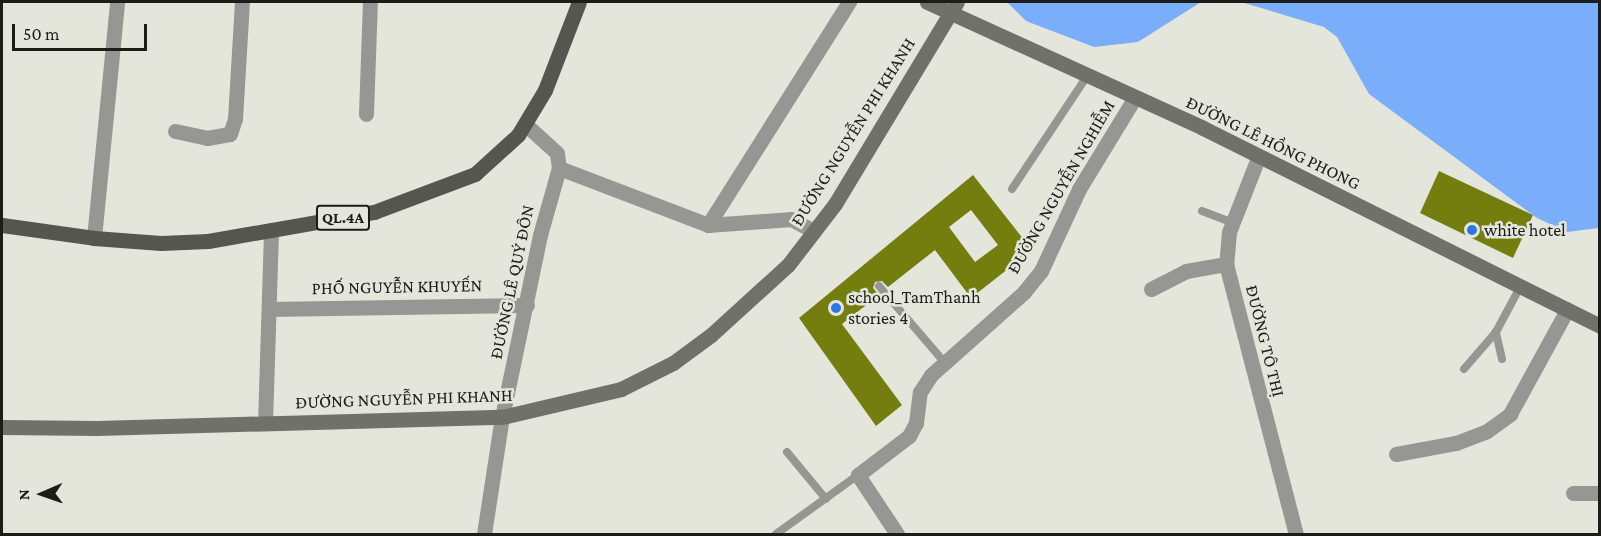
<!DOCTYPE html>
<html>
<head>
<meta charset="utf-8">
<style>
	body { margin:0 }
	#map { position:relative; width:1601px; height:536px; overflow:hidden; background:#e4e6dc; font-family:"Crimson Pro",serif }
	div>[style] { position:absolute }
	[style*='--x'] { left:calc(var(--x)*1px); top:calc(var(--y)*1px); width:calc(var(--w)*1px); rotate:calc(var(--a)*1deg) }
	.water>* { inset:0; background:#7aadfa }
	.building>* { inset:0; background:#747e0f }
	.lane>* { height:8px; margin:-4px; padding:0 4px; transform-origin:4px; border-radius:4px; background:#969792 }
	.street>* { height:15px; margin:-7.5px; padding:0 7.5px; transform-origin:7.5px; border-radius:7.5px; background:#969792 }
	.secondary>* { height:15px; margin:-7.5px; padding:0 7.5px; transform-origin:7.5px; border-radius:7.5px; background:#70716b }
	.primary>* { height:15px; margin:-7.5px; padding:0 7.5px; transform-origin:7.5px; border-radius:7.5px; background:#55574f }
	.dots>* { width:16px; height:16px; translate:-50% -50%; box-sizing:border-box; border:3px solid #e4e6dc; border-radius:50% }
	span { translate:-50% -50%; white-space:nowrap; text-align:center; line-height:1.15; -webkit-text-stroke:5px #e4e6dc; paint-order:stroke }
	.shield-label span { padding:2px 4px; background:#e4e6dc; border:2px solid; border-radius:4px; -webkit-text-stroke-width:0 }
	.shield-label { font-size:16px; color:#1c1c19; font-weight:700 }
	.street-label { font-size:18px; color:#1c1c19 }
	.poi-label { font-size:18px; color:#1c1c19 }
	.left { translate:0 -50%; text-align:left }
	.frame { position:absolute; inset:0; border:3px solid #1c1c19; pointer-events:none }
	.north { position:absolute; left:12px; top:464px; width:60px; height:60px; -webkit-text-stroke:4px #e4e6dc; paint-order:stroke; rotate:268deg; font-size:16px; font-weight:700; line-height:24px; text-align:center; color:#1c1c19 }
	.north::after { content:''; display:block; margin:auto; width:21px; height:27px; background:#1c1c19; clip-path:polygon(50% 0,100% 100%,50% 72%,0 100%) }
	.scale { position:absolute; left:12px; top:24px; width:135px; height:27px; box-sizing:border-box; border:3px solid #1c1c19; border-top:0; padding-left:8px; font-size:18px; line-height:21px; white-space:nowrap; color:#1c1c19; -webkit-text-stroke:4px #e4e6dc; paint-order:stroke }
</style>
</head>
<body>
<div id="map">
	<div class="water">
		<i style="clip-path:polygon(1007px 2px,1201px 2px,1138px 42px,1094px 47px,1026px 21px)"></i>
		<i style="clip-path:polygon(1241px 2px,1599px 2px,1599px 228px,1567px 232px,1537px 218px,1369px 94px,1337px 37px,1324px 27px)"></i>
	</div>
	<div class="building">
		<i style="clip-path:polygon(1439px 171px,1533px 215px,1513px 258px,1420px 213px)"></i>
		<i style="clip-path:polygon(evenodd,973px 175px,1032px 250px,971px 298px,935px 250px,888px 287px,882px 281px,875px 282px,873px 288px,879px 295px,842px 324px,902px 405px,876px 426px,799px 318px,973px 175px,971px 210px,998px 245px,975px 262px,949px 227px,971px 210px)"></i>
	</div>
	<div class="lane">
		<i style="--x:1012;--y:189;--w:136;--a:-56.4"></i>
		<i style="--x:1202;--y:211;--w:33;--a:21"></i>
		<i style="--x:879;--y:286;--w:101;--a:49.4"></i>
		<i style="--x:1502;--y:359;--w:28;--a:-103"></i>
		<i style="--x:1496;--y:332;--w:51;--a:-61.9"></i>
		<i style="--x:1464;--y:369;--w:49;--a:-49.1"></i>
		<i style="--x:787;--y:452;--w:61;--a:50.3"></i>
		<i style="--x:776;--y:534;--w:101;--a:-35.7"></i>
	</div>
	<div class="street">
		<i style="--x:366;--y:114;--w:112;--a:-88"></i>
		<i style="--x:175;--y:131;--w:33;--a:12"></i>
		<i style="--x:207;--y:138;--w:23;--a:-10"></i>
		<i style="--x:230;--y:134;--w:16;--a:-72"></i>
		<i style="--x:235;--y:119;--w:117;--a:-86.6"></i>
		<i style="--x:1258;--y:158;--w:79;--a:111.4"></i>
		<i style="--x:1229;--y:232;--w:32;--a:95"></i>
		<i style="--x:1226;--y:264;--w:279;--a:75.5"></i>
		<i style="--x:559;--y:168;--w:160;--a:20.9"></i>
		<i style="--x:708;--y:225;--w:83;--a:-4.1"></i>
		<i style="--x:791;--y:219;--w:26;--a:28"></i>
		<i style="--x:708;--y:225;--w:264;--a:-57.7"></i>
		<i style="--x:94;--y:238;--w:237;--a:-84.4"></i>
		<i style="--x:1151;--y:289;--w:39;--a:-27"></i>
		<i style="--x:1186;--y:271;--w:41;--a:-9.9"></i>
		<i style="--x:269;--y:309;--w:258;--a:-0.9"></i>
		<i style="--x:265;--y:423;--w:193;--a:-88.2"></i>
		<i style="--x:1396;--y:454;--w:61;--a:-10.4"></i>
		<i style="--x:1456;--y:443;--w:33;--a:-21"></i>
		<i style="--x:1487;--y:431;--w:29;--a:-36"></i>
		<i style="--x:1510;--y:414;--w:119;--a:-61.3"></i>
		<i style="--x:1573;--y:493;--w:27;--a:0"></i>
		<i style="--x:484;--y:534;--w:118;--a:-81.3"></i>
		<i style="--x:502;--y:417;--w:186;--a:-78.2"></i>
		<i style="--x:540;--y:235;--w:70;--a:-74.2"></i>
		<i style="--x:559;--y:168;--w:15;--a:-98"></i>
		<i style="--x:557;--y:153;--w:43;--a:-137.8"></i>
		<i style="--x:897;--y:534;--w:71;--a:-123.5"></i>
		<i style="--x:858;--y:475;--w:64;--a:-37.4"></i>
		<i style="--x:909;--y:436;--w:15;--a:-62"></i>
		<i style="--x:916;--y:423;--w:31;--a:-83"></i>
		<i style="--x:920;--y:392;--w:20;--a:-57"></i>
		<i style="--x:931;--y:375;--w:125;--a:-41.7"></i>
		<i style="--x:1024;--y:292;--w:27;--a:-51"></i>
		<i style="--x:1041;--y:271;--w:90;--a:-65.1"></i>
		<i style="--x:1079;--y:189;--w:105;--a:-58.6"></i>
	</div>
	<div class="secondary">
		<i style="--x:927;--y:2;--w:303;--a:24.5"></i>
		<i style="--x:1203;--y:128;--w:444;--a:26.5"></i>
		<i style="--x:2;--y:427;--w:95;--a:0.6"></i>
		<i style="--x:97;--y:428;--w:405;--a:-1.6"></i>
		<i style="--x:502;--y:417;--w:122;--a:-13.2"></i>
		<i style="--x:621;--y:389;--w:58;--a:-26.6"></i>
		<i style="--x:673;--y:363;--w:47;--a:-36.4"></i>
		<i style="--x:711;--y:335;--w:104;--a:-42.3"></i>
		<i style="--x:788;--y:265;--w:77;--a:-52.4"></i>
		<i style="--x:835;--y:204;--w:236;--a:-58.9"></i>
	</div>
	<div class="primary">
		<i style="--x:2;--y:225;--w:93;--a:8"></i>
		<i style="--x:94;--y:238;--w:67;--a:4.3"></i>
		<i style="--x:161;--y:243;--w:47;--a:-2.4"></i>
		<i style="--x:208;--y:241;--w:169;--a:-9.9"></i>
		<i style="--x:374;--y:212;--w:108;--a:-20.6"></i>
		<i style="--x:475;--y:174;--w:58;--a:-42.2"></i>
		<i style="--x:518;--y:135;--w:52;--a:-59"></i>
		<i style="--x:545;--y:90;--w:94;--a:-68.9"></i>
	</div>
	<div class="dots">
		<i style="left:1472px;top:230px;background:#2b76e2"></i>
		<i style="left:836px;top:308px;background:#2b76e2"></i>
	</div>
	<div class="shield-label">
		<span style="left:343px;top:218px">QL.4A</span>
	</div>
	<div class="street-label">
		<span style="left:853px;top:132px;rotate:-58deg">ĐƯỜNG NGUYỄN PHI KHANH</span>
		<span style="left:1273px;top:143px;rotate:26deg">ĐƯỜNG LÊ HỒNG PHONG</span>
		<span style="left:1061px;top:187px;rotate:-60deg">ĐƯỜNG NGUYỄN NGHIỄM</span>
		<span style="left:512px;top:282px;rotate:-78deg">ĐƯỜNG LÊ QUÝ ĐÔN</span>
		<span style="left:397px;top:287px;rotate:-1deg">PHỐ NGUYỄN KHUYẾN</span>
		<span style="left:1265px;top:341px;rotate:76deg">ĐƯỜNG TÔ THỊ</span>
		<span style="left:404px;top:399px;rotate:-2deg">ĐƯỜNG NGUYỄN PHI KHANH</span>
	</div>
	<div class="poi-label">
		<span class="left" style="left:1484px;top:230px">white hotel</span>
		<span class="left" style="left:848px;top:308px">school_TamThanh<br>stories 4</span>
	</div>
	<div class="frame"></div>
	<div class="north">N</div>
	<div class="scale">50 m</div>
</div>
</body>
</html>
